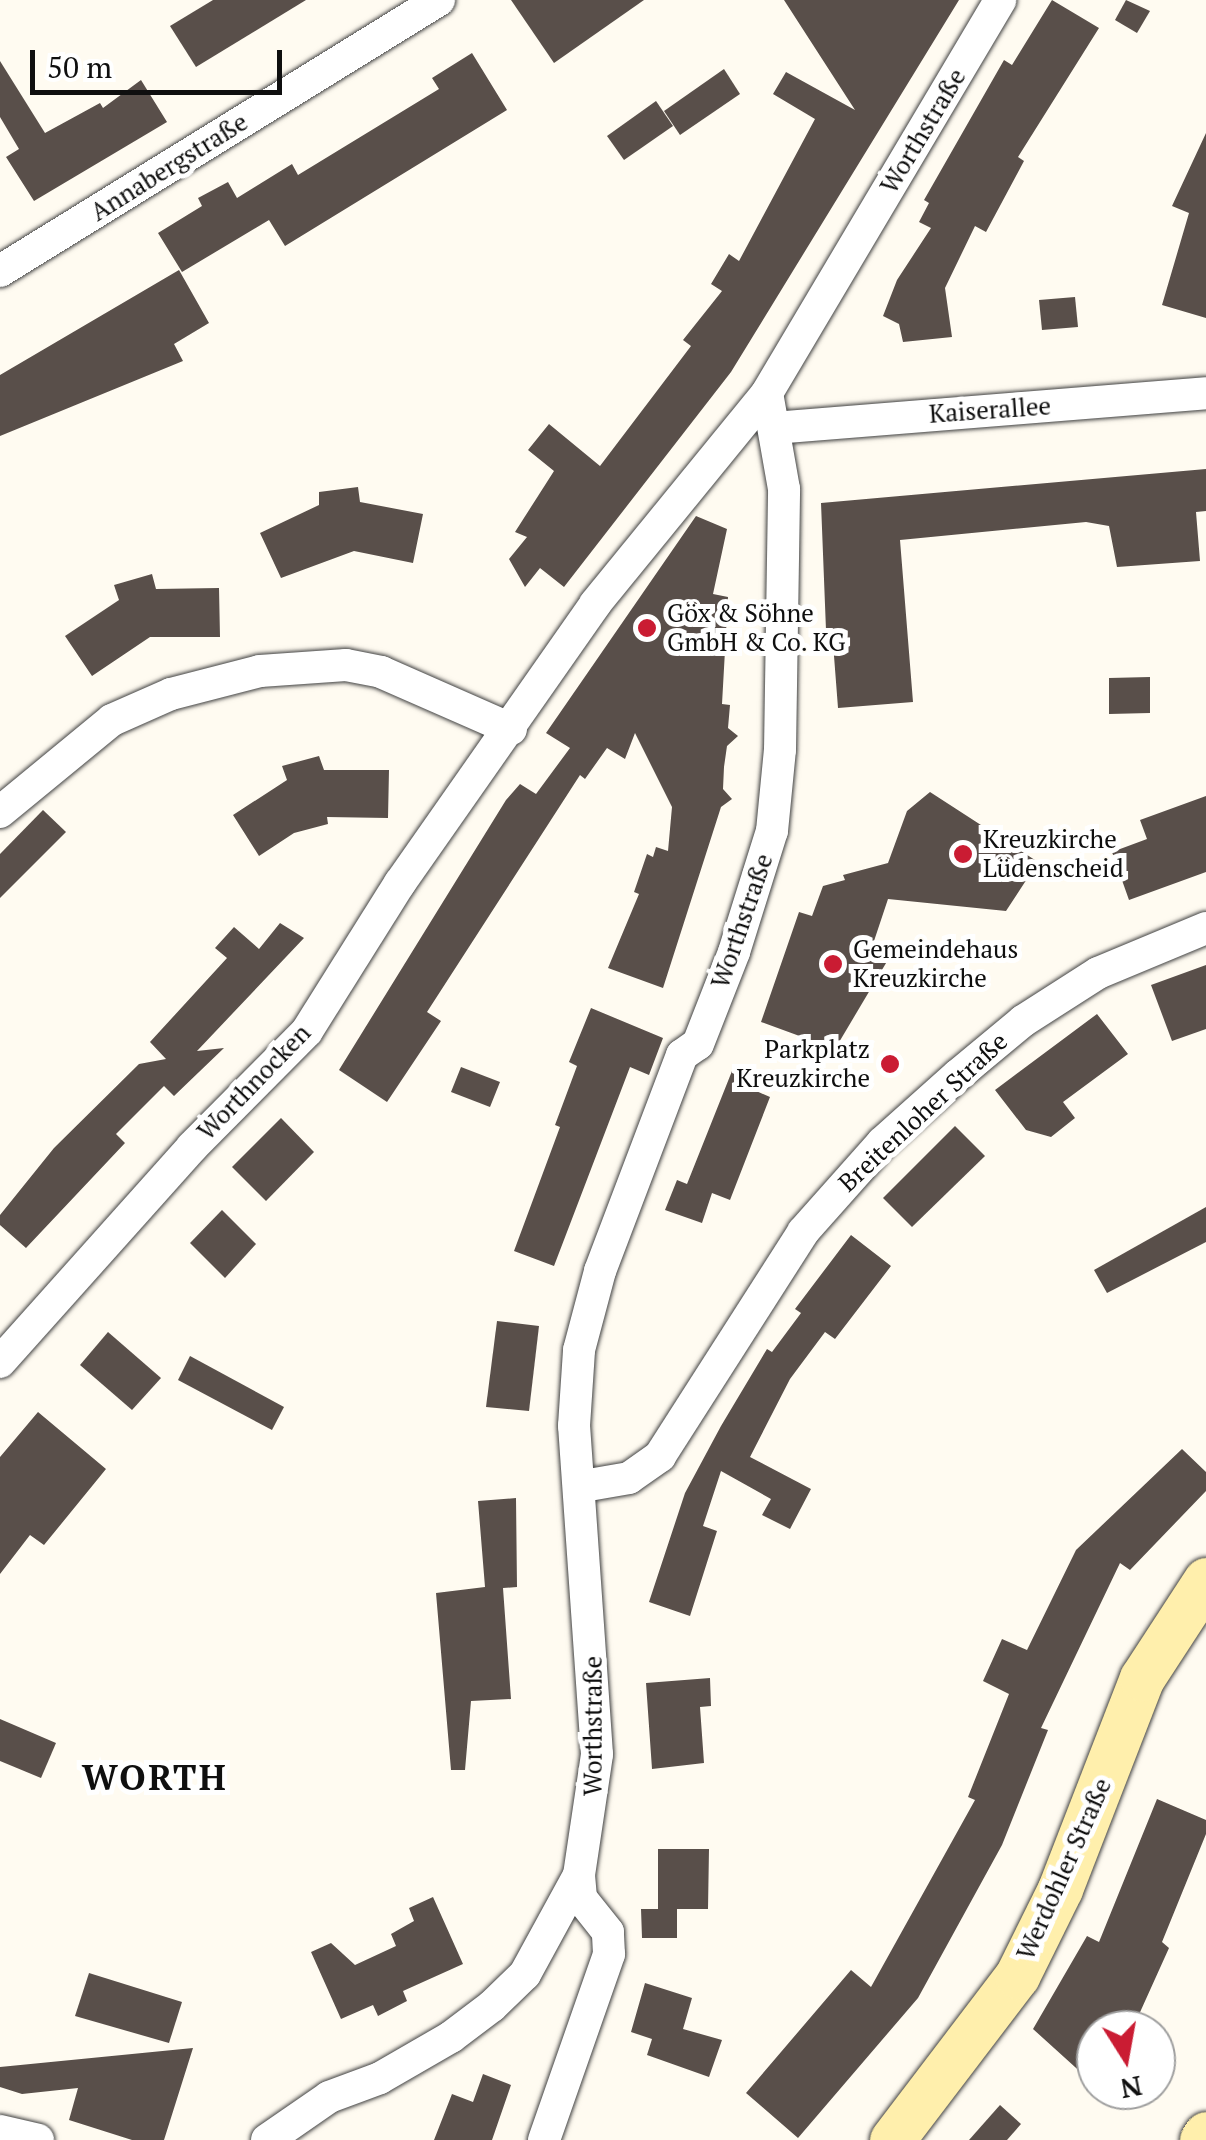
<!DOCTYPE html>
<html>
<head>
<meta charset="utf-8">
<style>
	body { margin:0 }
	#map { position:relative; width:1206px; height:2140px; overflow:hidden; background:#fffbf1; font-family:"PT Serif",serif }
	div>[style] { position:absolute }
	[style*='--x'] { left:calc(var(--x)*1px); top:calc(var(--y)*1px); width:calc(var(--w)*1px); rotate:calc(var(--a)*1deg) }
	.building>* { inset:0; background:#594f4a }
	.roads { filter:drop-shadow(0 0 2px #424242) drop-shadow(0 0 2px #424242) }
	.street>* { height:32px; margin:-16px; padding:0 16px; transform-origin:16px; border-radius:16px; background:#fff }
	.secondary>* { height:45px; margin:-22.5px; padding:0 22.5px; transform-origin:22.5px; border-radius:22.5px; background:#ffefac }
	.dots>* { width:28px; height:28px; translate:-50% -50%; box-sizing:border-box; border:5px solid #fff; border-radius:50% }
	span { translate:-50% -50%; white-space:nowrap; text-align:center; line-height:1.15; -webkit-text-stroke:10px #fff; paint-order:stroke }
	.street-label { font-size:25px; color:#0f0f0f }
	.poi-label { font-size:25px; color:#0f0f0f }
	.left { translate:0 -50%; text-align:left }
	.right { translate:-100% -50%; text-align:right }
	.district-label { font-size:35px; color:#0f0f0f; font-weight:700; letter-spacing:2.5px }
	.north { position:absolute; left:1076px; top:2010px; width:100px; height:100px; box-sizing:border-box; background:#fff; border:2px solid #9f9f9f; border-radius:50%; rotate:169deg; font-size:28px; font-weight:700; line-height:40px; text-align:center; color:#0f0f0f }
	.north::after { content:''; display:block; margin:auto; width:35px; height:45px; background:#ca1c33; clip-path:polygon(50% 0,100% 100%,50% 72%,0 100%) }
	.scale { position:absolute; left:30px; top:50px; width:252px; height:45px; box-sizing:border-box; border:5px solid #0f0f0f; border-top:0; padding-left:12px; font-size:30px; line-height:35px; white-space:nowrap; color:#0f0f0f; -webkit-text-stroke:8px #fff; paint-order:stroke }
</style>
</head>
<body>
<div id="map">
	<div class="building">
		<i style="clip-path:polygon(213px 0,306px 0,196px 67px,170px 26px)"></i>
		<i style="clip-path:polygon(511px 0,644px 0,554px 63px)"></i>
		<i style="clip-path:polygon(784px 0,959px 0,731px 372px,564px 587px,540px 568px,525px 587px,509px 559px,527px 537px,515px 532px,554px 471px,528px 450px,549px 424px,600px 466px,691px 346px,683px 340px,722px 291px,711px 284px,729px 254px,739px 261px,815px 119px,773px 94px,786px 72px,855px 110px)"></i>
		<i style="clip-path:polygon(1052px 0,1099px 28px,1018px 157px,1024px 161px,986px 232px,975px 226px,945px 288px,952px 337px,903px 342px,899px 324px,883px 316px,897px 280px,931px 228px,919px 222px,929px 203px,924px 200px,1004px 60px,1012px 65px)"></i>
		<i style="clip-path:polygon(1126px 0,1150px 11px,1137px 33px,1115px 20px)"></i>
		<i style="clip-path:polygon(472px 53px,507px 110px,285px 246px,269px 220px,182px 272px,158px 233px,202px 206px,198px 198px,228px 182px,237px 198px,292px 164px,298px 175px,439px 89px,432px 78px)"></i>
		<i style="clip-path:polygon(0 61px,45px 133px,100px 103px,103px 108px,141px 80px,167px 122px,34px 201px,6px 157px,19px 149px,0 117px)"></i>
		<i style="clip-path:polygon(724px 69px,740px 94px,680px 135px,664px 111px)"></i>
		<i style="clip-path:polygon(656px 101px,673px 126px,624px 160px,607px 136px)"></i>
		<i style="clip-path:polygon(1206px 133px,1206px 318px,1162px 305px,1189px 213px,1172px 206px)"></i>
		<i style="clip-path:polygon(179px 270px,209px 323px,174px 344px,183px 361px,0 436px,0 375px)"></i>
		<i style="clip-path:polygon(1075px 297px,1078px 327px,1042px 330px,1039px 300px)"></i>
		<i style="clip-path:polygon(1206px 469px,1206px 511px,1196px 512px,1200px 561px,1117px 567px,1109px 526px,1086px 522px,900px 540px,913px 702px,838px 708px,832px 630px,826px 630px,821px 503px)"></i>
		<i style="clip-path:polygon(358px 487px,360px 502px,423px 514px,413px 563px,354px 551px,281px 578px,260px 533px,319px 505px,319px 492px)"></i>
		<i style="clip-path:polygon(696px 516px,727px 529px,713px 594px,728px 597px,722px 704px,730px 705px,728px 728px,738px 736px,727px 746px,724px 767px,723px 789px,732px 799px,721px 807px,663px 988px,608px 968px,639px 894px,634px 892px,647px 854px,653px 857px,656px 847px,668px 851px,672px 807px,635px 733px,625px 759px,607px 748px,585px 779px,580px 775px,427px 1012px,441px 1021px,387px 1102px,339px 1070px,506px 800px,520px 784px,536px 794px,570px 748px,546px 733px)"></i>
		<i style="clip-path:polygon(152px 574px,156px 589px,219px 588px,220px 637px,150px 637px,92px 676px,65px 636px,119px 600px,114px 585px)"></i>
		<i style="clip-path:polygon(1150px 677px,1150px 713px,1109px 714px,1109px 678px)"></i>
		<i style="clip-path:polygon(319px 756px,324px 770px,389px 770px,388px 818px,327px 817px,328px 824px,294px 833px,259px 856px,233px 815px,287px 780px,282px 766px)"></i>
		<i style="clip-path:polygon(930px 792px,1038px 862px,1006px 911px,888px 899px,874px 941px,892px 953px,835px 1049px,761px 1022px,799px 912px,812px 916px,823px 886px,845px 880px,843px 875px,888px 863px,907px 811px)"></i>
		<i style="clip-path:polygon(1206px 796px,1206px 872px,1129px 900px,1112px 852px,1147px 839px,1140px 820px)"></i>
		<i style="clip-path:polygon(43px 810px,66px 832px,0 898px,0 854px)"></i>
		<i style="clip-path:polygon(280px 923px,304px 938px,197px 1051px,224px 1048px,174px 1096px,164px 1086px,116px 1134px,125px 1143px,26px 1248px,0 1225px,0 1215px,54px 1148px,139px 1064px,166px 1059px,150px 1042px,227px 958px,215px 948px,234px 927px,259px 949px)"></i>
		<i style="clip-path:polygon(1206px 965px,1206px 1029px,1172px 1041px,1151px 985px)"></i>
		<i style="clip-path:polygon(591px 1008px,663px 1038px,649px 1075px,630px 1067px,554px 1266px,514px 1251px,560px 1127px,555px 1125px,577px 1066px,569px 1062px)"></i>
		<i style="clip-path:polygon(1097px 1014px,1128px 1054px,1063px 1102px,1075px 1118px,1051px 1137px,1026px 1130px,995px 1090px)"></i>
		<i style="clip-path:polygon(734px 1066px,759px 1077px,754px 1090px,770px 1097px,730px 1200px,712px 1193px,702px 1223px,665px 1210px,677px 1180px,687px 1184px)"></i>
		<i style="clip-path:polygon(461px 1067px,500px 1082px,490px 1107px,451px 1092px)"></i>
		<i style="clip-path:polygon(281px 1118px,314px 1152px,266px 1201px,232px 1167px)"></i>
		<i style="clip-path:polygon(955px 1126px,985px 1156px,912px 1227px,883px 1198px)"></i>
		<i style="clip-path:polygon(1206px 1207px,1206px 1242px,1107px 1293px,1094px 1270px)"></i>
		<i style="clip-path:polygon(222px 1210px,256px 1244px,225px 1278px,190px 1243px)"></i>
		<i style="clip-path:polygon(851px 1235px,891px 1266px,835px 1339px,825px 1332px,790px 1379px,750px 1457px,811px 1489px,790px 1529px,762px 1515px,771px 1499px,721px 1471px,703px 1526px,717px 1531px,690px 1616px,649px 1602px,685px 1493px,721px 1426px,767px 1349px,772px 1352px,801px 1313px,795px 1309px)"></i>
		<i style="clip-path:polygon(497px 1321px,539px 1326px,529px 1411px,486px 1407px)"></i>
		<i style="clip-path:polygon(108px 1332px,161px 1378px,132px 1410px,80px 1365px)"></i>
		<i style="clip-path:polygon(190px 1356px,284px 1407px,272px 1430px,178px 1380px)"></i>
		<i style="clip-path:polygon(38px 1412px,106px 1469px,44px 1545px,30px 1535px,0 1574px,0 1457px)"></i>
		<i style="clip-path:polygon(1182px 1449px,1206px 1472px,1206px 1491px,1130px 1570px,1120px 1563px,1041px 1728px,1048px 1730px,1002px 1845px,918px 1998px,798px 2138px,746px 2093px,851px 1970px,871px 1987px,975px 1800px,968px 1797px,1009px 1694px,983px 1681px,1002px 1639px,1027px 1650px,1076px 1550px)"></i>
		<i style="clip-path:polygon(516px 1498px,517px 1587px,503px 1588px,511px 1699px,471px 1701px,465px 1770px,451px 1770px,436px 1593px,485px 1587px,478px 1501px)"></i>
		<i style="clip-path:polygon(710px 1678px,711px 1706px,700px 1707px,704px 1763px,652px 1769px,646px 1683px)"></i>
		<i style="clip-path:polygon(0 1719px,56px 1743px,41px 1778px,0 1761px)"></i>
		<i style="clip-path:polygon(1157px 1799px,1206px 1820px,1206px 1834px,1162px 1942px,1169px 1948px,1132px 2030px,1096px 2030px,1096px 2086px,1033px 2029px,1087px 1936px,1099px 1942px)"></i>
		<i style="clip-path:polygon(658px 1849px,709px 1849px,708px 1909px,677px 1909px,677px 1938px,642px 1938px,641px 1909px,658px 1909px)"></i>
		<i style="clip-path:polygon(433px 1897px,463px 1964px,403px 1991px,407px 2001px,378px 2016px,373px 2005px,341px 2019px,311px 1952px,331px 1943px,355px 1965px,396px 1946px,391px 1934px,414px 1921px,409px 1908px)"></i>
		<i style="clip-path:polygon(89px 1973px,182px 2002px,169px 2043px,75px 2016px)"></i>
		<i style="clip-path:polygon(645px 1983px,692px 1998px,683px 2029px,722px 2040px,709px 2077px,647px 2055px,652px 2039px,631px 2032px)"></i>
		<i style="clip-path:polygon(193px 2048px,164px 2140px,132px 2140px,69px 2120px,78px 2088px,22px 2094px,0 2087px,0 2067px)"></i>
		<i style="clip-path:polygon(483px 2074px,511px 2085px,492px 2140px,434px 2140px,452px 2094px,473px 2102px)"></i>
		<i style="clip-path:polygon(1000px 2105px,1021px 2124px,1007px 2140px,969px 2140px)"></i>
	</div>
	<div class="roads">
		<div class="street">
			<i style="--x:0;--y:271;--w:516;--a:-31.69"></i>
			<i style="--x:774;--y:428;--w:433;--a:-4.6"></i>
			<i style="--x:0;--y:812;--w:145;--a:-39.4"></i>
			<i style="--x:112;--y:720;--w:64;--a:-23.8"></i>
			<i style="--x:171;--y:694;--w:92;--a:-14.5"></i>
			<i style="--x:260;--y:671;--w:86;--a:-4"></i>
			<i style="--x:346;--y:665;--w:36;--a:11"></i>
			<i style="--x:381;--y:672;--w:142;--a:23.7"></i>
			<i style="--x:0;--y:1362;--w:288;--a:-48.2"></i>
			<i style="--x:192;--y:1147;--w:163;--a:-45.2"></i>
			<i style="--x:307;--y:1031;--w:175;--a:-57.9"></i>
			<i style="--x:400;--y:883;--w:340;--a:-55"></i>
			<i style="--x:595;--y:604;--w:272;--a:-50.8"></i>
			<i style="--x:767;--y:393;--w:457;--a:-59.3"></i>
			<i style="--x:583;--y:1486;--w:47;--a:-9.9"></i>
			<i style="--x:629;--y:1478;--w:38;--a:-35"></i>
			<i style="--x:660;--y:1456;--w:266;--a:-57.4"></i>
			<i style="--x:803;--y:1232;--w:119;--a:-48.4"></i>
			<i style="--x:882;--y:1143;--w:102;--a:-41.8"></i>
			<i style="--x:958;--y:1075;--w:85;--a:-39.7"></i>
			<i style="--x:1023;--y:1021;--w:89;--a:-32.6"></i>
			<i style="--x:1098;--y:973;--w:117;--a:-22.6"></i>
			<i style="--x:0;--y:2131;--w:39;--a:13"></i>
			<i style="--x:267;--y:2140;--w:75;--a:-34.7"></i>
			<i style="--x:329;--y:2097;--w:54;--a:-20.4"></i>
			<i style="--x:380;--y:2078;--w:82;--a:-30"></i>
			<i style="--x:451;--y:2037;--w:51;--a:-37.1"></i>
			<i style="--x:492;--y:2006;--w:46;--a:-44.1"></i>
			<i style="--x:525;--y:1974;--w:113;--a:-61.4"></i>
			<i style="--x:579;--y:1875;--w:122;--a:-81.5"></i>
			<i style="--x:597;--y:1754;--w:329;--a:-94"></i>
			<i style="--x:574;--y:1426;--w:76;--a:-86.2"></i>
			<i style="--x:579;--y:1350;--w:82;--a:-75.1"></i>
			<i style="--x:600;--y:1271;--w:231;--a:-69.2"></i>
			<i style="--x:682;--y:1055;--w:19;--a:-35"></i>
			<i style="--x:698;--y:1044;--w:99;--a:-68.6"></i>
			<i style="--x:734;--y:952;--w:127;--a:-72.6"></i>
			<i style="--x:772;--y:831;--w:81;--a:-84.4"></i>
			<i style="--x:780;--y:750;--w:261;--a:-89.1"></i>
			<i style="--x:784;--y:489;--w:97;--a:-100"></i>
			<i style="--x:544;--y:2140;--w:197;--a:-70.7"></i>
			<i style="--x:609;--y:1954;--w:22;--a:-93"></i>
			<i style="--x:608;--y:1932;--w:43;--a:-128.5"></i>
			<i style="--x:581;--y:1898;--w:23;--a:-95"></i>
		</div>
		<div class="secondary">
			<i style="--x:892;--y:2140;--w:206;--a:-52.7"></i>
			<i style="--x:1017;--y:1976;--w:97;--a:-63.7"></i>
			<i style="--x:1060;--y:1889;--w:226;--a:-68.8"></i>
			<i style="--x:1142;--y:1678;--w:117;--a:-56.9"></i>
			<i style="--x:1202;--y:2140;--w:7;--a:-56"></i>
		</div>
	</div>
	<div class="dots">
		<i style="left:647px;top:628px;background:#ca1c33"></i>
		<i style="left:963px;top:854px;background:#ca1c33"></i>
		<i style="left:833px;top:964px;background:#ca1c33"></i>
		<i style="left:890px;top:1064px;background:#ca1c33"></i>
	</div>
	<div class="street-label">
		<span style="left:923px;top:131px;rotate:-59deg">Worthstraße</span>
		<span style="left:169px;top:167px;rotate:-32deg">Annabergstraße</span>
		<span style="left:990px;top:410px;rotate:-4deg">Kaiserallee</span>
		<span style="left:742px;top:921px;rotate:-71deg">Worthstraße</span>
		<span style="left:254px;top:1082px;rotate:-46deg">Worthnocken</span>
		<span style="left:923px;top:1112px;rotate:-43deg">Breitenloher Straße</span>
		<span style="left:593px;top:1726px;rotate:-90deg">Worthstraße</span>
		<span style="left:1064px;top:1869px;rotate:-66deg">Werdohler Straße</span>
	</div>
	<div class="poi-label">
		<span class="left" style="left:667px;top:628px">Göx &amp; Söhne<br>GmbH &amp; Co. KG</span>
		<span class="left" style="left:983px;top:854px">Kreuzkirche<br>Lüdenscheid</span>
		<span class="left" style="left:853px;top:964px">Gemeindehaus<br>Kreuzkirche</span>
		<span class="right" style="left:870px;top:1064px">Parkplatz<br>Kreuzkirche</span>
	</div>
	<div class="district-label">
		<span style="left:155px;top:1777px">WORTH</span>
	</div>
	<div class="north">N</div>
	<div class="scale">50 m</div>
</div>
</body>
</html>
